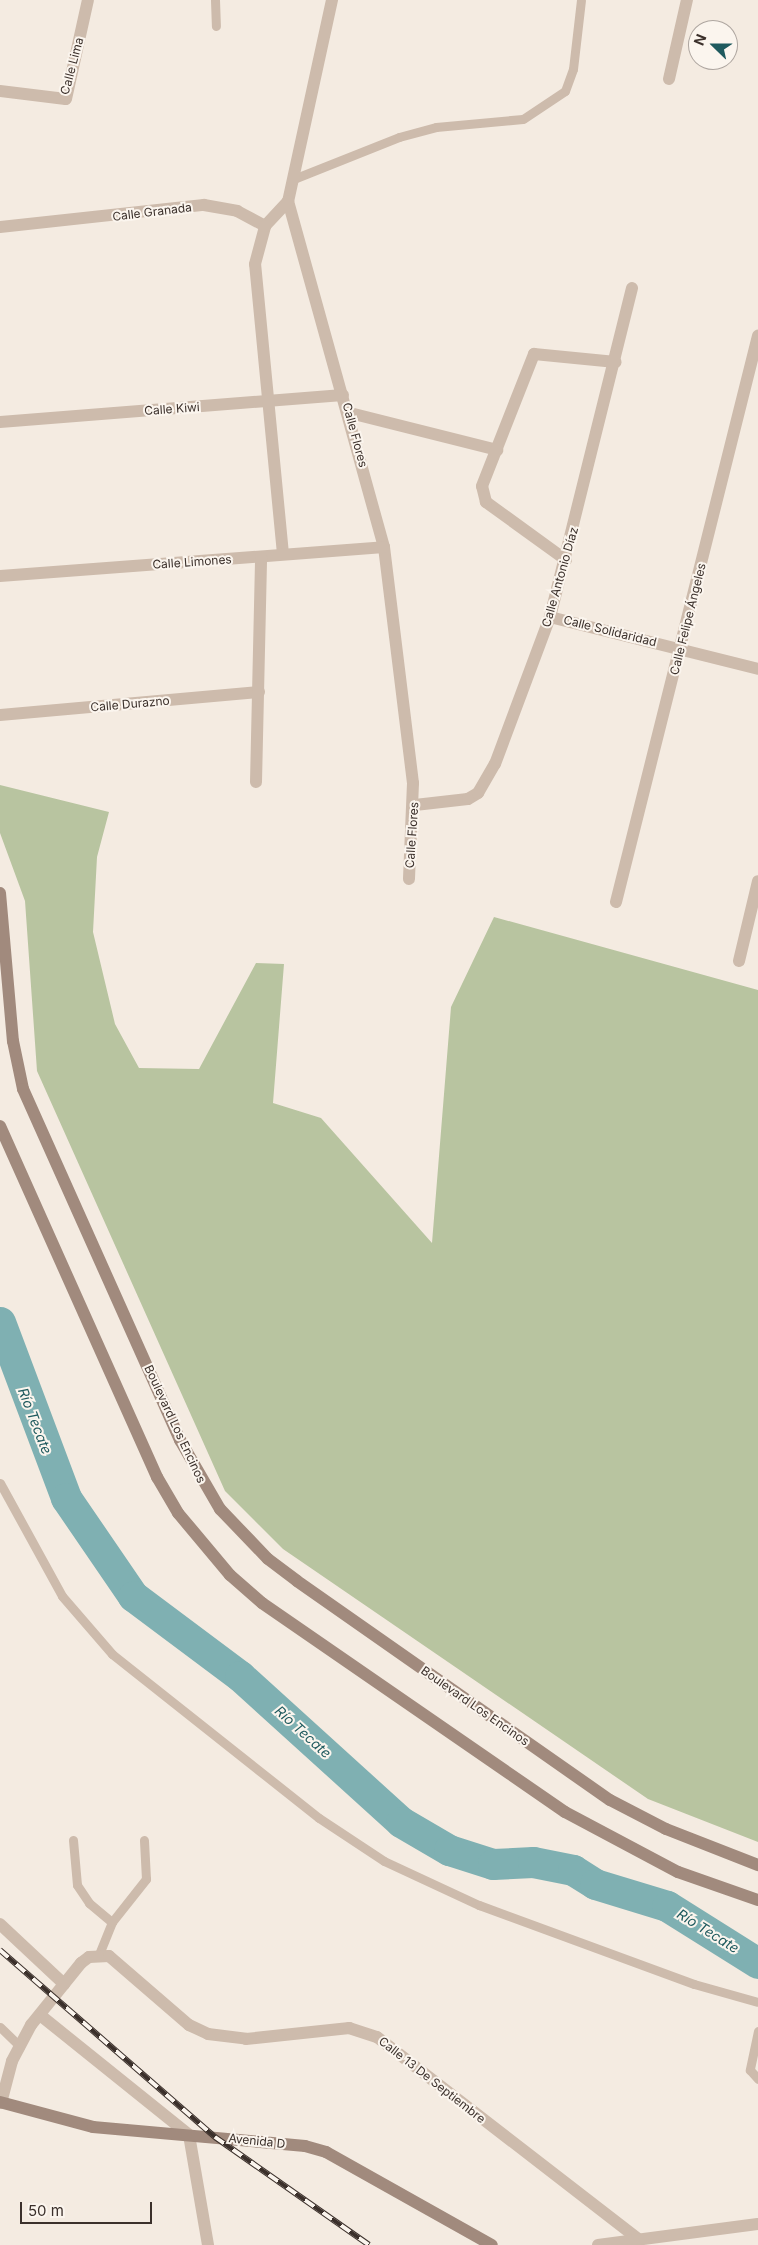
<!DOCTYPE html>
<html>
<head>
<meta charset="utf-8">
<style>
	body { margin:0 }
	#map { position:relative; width:758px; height:2245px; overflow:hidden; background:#f4ebe1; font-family:Inter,sans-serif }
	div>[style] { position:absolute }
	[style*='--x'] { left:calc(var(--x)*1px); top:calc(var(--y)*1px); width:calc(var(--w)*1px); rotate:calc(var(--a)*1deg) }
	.green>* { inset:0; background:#b8c4a0 }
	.river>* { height:31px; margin:-15.5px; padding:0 15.5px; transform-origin:15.5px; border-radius:15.5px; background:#7fb0b2 }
	.lane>* { height:9px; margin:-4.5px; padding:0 4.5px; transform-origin:4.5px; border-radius:4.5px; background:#cdbbac }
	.street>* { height:12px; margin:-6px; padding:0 6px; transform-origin:6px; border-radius:6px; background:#cdbbac }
	.secondary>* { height:12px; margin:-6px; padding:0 6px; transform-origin:6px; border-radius:6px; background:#a18a7d }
	.rail>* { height:5.5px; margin-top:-2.75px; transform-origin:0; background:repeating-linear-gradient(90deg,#fbf5ee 0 11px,#3b302b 0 22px); box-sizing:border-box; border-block:1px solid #3b302b }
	span { translate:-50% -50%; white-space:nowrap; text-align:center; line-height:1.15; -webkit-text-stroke:4px #fbf5ee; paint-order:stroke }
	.street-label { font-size:12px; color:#3b302b }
	.water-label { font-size:14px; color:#1f5a5e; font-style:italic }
	.north { position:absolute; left:688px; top:20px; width:50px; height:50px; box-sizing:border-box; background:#fbf5ee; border:1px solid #aea6a0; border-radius:50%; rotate:292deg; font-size:14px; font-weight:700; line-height:20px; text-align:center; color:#3b302b }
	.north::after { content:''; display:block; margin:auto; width:18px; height:22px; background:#1f5a5e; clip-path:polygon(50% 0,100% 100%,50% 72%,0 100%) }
	.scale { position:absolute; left:20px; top:2202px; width:132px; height:22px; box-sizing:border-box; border:2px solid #3b302b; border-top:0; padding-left:6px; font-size:15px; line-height:18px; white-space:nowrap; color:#3b302b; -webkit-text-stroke:4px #fbf5ee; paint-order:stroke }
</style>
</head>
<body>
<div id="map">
	<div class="green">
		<i style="clip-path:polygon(0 785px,109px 812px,97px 857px,93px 932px,115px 1024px,139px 1068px,199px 1069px,256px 963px,284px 964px,273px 1103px,321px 1118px,432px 1243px,451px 1007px,494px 917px,758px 990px,758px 1842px,648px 1799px,283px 1549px,225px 1491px,37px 1071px,25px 901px,0 833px)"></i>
	</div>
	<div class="river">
		<i style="--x:0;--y:1322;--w:188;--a:69.4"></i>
		<i style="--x:66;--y:1498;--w:119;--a:55.6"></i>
		<i style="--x:133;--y:1596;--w:134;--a:36.8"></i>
		<i style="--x:240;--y:1676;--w:217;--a:42.2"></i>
		<i style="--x:401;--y:1822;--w:56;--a:30.3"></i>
		<i style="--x:449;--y:1850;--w:46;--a:17.7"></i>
		<i style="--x:493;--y:1864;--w:40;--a:-2.9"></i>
		<i style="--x:533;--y:1862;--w:41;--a:11.3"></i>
		<i style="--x:573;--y:1870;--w:26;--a:32"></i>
		<i style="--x:595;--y:1884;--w:75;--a:17"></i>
		<i style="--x:667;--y:1906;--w:107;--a:32.1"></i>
	</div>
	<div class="lane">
		<i style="--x:215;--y:0;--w:26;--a:88"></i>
		<i style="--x:291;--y:180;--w:116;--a:-21.7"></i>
		<i style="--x:399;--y:137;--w:38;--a:-15"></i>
		<i style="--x:436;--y:127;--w:87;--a:-5.3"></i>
		<i style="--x:523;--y:119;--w:50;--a:-33.7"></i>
		<i style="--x:565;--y:91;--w:23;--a:-70"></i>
		<i style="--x:573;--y:69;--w:69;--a:-83.4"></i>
		<i style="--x:0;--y:1483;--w:129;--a:61.2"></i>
		<i style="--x:62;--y:1596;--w:77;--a:49.2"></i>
		<i style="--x:112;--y:1654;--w:264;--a:38.4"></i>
		<i style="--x:319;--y:1818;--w:78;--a:33.5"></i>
		<i style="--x:384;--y:1861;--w:105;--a:24.9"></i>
		<i style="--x:479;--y:1905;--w:229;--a:20.2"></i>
		<i style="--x:694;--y:1984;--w:66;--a:15.7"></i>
		<i style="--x:73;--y:1840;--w:45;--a:84.9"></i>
		<i style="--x:77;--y:1885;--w:22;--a:56"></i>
		<i style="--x:89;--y:1903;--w:30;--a:40"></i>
		<i style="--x:112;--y:1922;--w:35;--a:112"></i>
		<i style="--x:112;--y:1922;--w:55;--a:-51.7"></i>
		<i style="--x:146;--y:1879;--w:39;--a:-93"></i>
		<i style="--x:0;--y:2027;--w:28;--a:44"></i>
		<i style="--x:758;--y:2031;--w:40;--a:102"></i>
		<i style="--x:750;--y:2070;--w:12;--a:48"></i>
	</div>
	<div class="street">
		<i style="--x:332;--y:0;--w:206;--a:102.3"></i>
		<i style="--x:288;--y:201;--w:359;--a:74.5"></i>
		<i style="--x:384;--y:547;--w:238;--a:83"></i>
		<i style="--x:413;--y:783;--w:96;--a:92.4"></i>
		<i style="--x:669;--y:79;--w:81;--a:-77.2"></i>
		<i style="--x:0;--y:91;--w:66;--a:6.9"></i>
		<i style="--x:66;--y:99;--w:101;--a:-77.5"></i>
		<i style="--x:0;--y:227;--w:205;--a:-6.2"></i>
		<i style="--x:204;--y:205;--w:34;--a:10"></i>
		<i style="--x:237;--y:211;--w:32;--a:28"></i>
		<i style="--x:350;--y:413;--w:152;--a:14.1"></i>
		<i style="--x:0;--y:422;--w:344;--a:-4.5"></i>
		<i style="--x:283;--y:554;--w:291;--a:-95.5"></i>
		<i style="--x:255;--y:264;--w:39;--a:-75"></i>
		<i style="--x:265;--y:226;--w:34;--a:-47"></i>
		<i style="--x:566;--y:560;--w:99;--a:-144.1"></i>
		<i style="--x:486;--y:502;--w:16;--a:-104"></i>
		<i style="--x:482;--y:486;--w:142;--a:-68.5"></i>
		<i style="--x:534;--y:354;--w:82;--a:5.6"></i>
		<i style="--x:0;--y:576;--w:385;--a:-4.3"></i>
		<i style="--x:550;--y:617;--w:214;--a:14"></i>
		<i style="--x:0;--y:715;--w:260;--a:-5.1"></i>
		<i style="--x:256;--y:782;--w:225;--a:-88.7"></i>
		<i style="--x:415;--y:805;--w:53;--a:-6.5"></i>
		<i style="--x:468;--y:799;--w:12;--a:-31"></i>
		<i style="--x:478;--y:793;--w:34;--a:-60"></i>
		<i style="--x:495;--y:764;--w:157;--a:-69.5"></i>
		<i style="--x:550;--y:617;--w:339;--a:-76"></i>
		<i style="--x:616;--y:902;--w:584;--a:-75.92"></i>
		<i style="--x:739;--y:961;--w:82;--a:-76.6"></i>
		<i style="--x:0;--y:1924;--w:88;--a:43.2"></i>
		<i style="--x:40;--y:2015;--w:191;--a:38.8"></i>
		<i style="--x:189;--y:2135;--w:112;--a:80.2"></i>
		<i style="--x:1;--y:2103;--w:43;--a:-75.3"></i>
		<i style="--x:12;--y:2061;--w:41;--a:-62.2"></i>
		<i style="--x:31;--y:2025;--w:80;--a:-51.1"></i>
		<i style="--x:81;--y:1963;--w:10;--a:-37"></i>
		<i style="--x:89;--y:1957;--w:20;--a:-3"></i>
		<i style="--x:109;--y:1956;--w:106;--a:40.8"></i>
		<i style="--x:189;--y:2025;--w:21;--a:25"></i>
		<i style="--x:208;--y:2034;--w:38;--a:7"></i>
		<i style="--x:246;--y:2039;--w:104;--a:-6.1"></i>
		<i style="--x:349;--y:2028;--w:29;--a:18"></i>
		<i style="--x:377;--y:2037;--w:329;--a:37.7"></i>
		<i style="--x:598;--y:2245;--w:161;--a:-7.5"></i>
	</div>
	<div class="secondary">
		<i style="--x:0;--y:893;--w:149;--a:85"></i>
		<i style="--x:13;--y:1041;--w:49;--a:78.2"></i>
		<i style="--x:23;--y:1089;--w:385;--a:65.9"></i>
		<i style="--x:180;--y:1440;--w:80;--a:59.9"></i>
		<i style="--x:220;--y:1509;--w:69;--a:46.2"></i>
		<i style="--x:268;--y:1559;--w:36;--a:37"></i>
		<i style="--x:297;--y:1581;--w:382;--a:35"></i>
		<i style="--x:610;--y:1800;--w:63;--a:27.4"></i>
		<i style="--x:666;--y:1829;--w:99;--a:21.4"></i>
		<i style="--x:0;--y:1126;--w:385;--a:65.9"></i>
		<i style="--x:157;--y:1477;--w:42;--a:59.7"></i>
		<i style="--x:178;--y:1513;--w:81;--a:50"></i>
		<i style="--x:230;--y:1575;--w:43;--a:41.2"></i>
		<i style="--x:262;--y:1603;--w:368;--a:34.6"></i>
		<i style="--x:565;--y:1812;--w:128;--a:28"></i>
		<i style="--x:678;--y:1872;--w:85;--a:19.3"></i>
		<i style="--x:0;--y:2102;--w:96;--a:15"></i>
		<i style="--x:93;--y:2127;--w:213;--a:5.1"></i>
		<i style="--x:305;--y:2146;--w:22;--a:16"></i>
		<i style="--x:326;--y:2152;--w:190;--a:29.3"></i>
	</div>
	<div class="rail">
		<i style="--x:0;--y:1950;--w:285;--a:41"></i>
		<i style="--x:215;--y:2137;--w:188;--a:35"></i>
	</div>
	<div class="street-label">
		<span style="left:72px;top:66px;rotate:-75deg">Calle Lima</span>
		<span style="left:152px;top:212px;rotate:-7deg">Calle Granada</span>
		<span style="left:172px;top:409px;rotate:-4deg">Calle Kiwi</span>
		<span style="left:355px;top:435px;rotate:75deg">Calle Flores</span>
		<span style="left:192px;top:562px;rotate:-4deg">Calle Limones</span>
		<span style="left:560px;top:577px;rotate:-74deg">Calle Antonio Díaz</span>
		<span style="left:688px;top:619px;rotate:-76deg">Calle Felipe Ángeles</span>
		<span style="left:610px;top:631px;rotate:14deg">Calle Solidaridad</span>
		<span style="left:130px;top:704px;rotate:-5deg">Calle Durazno</span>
		<span style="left:412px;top:835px;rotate:-86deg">Calle Flores</span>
		<span style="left:175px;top:1424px;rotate:65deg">Boulevard Los Encinos</span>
		<span style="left:475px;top:1706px;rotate:35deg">Boulevard Los Encinos</span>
		<span style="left:432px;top:2080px;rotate:38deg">Calle 13 De Septiembre</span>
		<span style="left:257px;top:2141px;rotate:6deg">Avenida D</span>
	</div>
	<div class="water-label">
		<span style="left:35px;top:1421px;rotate:69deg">Río Tecate</span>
		<span style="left:303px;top:1732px;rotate:42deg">Río Tecate</span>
		<span style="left:708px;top:1931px;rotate:32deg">Río Tecate</span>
	</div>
	<div class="north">N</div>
	<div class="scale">50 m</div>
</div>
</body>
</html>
